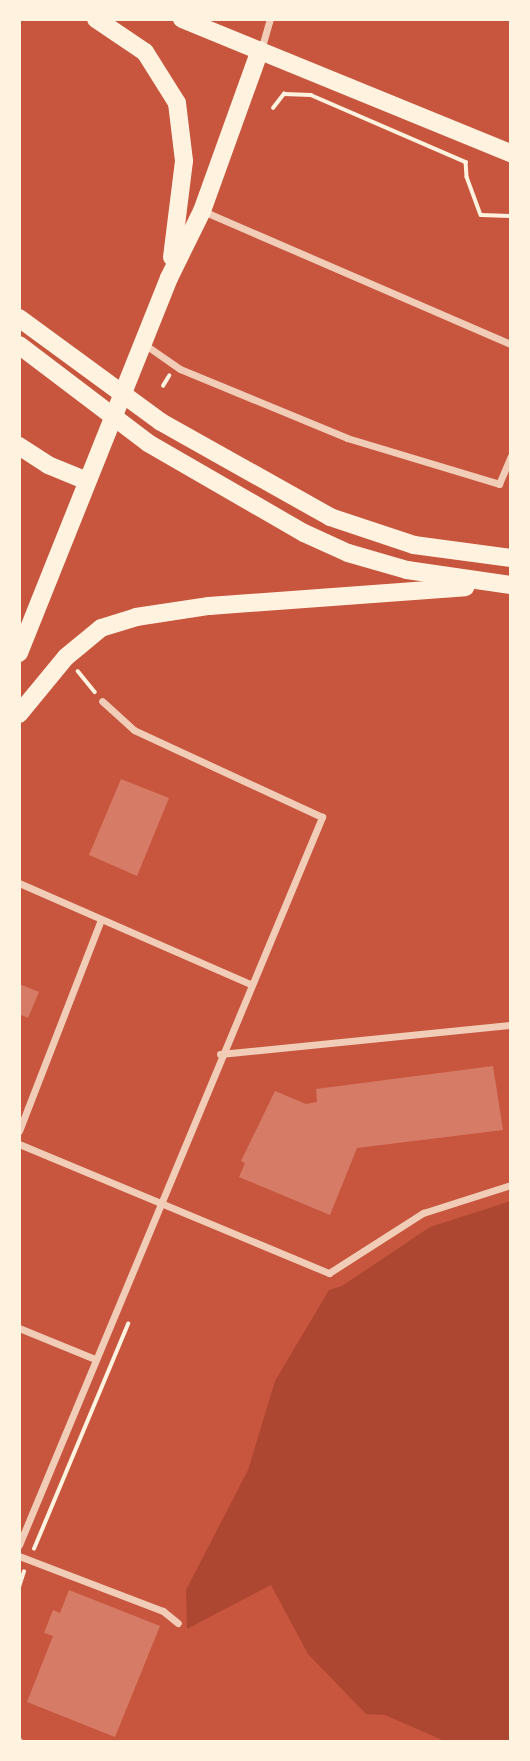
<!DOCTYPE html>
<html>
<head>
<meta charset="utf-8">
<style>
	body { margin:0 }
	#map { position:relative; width:530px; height:1761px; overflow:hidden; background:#c8553d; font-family:Figtree,sans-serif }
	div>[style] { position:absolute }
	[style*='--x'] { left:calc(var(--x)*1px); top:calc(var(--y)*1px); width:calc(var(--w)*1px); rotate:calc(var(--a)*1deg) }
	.green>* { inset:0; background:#ae4732 }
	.building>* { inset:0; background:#d67c66 }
	.path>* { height:3.5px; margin:-1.75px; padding:0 1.75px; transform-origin:1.75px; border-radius:1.75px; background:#fff3e0 }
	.minor>* { height:7px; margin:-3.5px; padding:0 3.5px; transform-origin:3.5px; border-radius:3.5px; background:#f1ccb7 }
	.primary>* { height:18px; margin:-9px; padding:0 9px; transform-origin:9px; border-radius:9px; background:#fff3e0 }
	span { translate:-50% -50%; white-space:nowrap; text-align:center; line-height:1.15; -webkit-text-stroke:5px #fff3e0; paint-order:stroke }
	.frame { position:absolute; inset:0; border:21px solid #fff3e0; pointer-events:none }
</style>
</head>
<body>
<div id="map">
	<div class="green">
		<i style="clip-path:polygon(511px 1201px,511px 1742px,447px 1742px,385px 1715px,366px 1714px,308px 1654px,271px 1585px,187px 1629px,186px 1590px,248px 1470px,275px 1381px,329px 1290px,342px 1286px,430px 1227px)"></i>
	</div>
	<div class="building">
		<i style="clip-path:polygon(121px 779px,169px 798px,137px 876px,89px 855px)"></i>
		<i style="clip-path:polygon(19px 984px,39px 992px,28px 1018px,19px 1014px)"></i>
		<i style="clip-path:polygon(493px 1066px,503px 1130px,357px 1148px,330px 1215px,239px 1177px,245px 1163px,241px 1161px,275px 1091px,306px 1104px,317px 1102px,316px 1089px)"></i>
		<i style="clip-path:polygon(69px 1590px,160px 1626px,115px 1737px,27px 1702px,53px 1636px,44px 1633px,53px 1610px,60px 1613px)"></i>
	</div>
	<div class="path">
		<i style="--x:273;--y:108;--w:18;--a:-52"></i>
		<i style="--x:284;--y:94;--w:27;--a:2"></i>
		<i style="--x:311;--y:95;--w:169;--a:23.4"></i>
		<i style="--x:466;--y:162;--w:15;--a:86"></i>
		<i style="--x:467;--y:177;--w:40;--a:69.8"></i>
		<i style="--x:481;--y:215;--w:30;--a:2"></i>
		<i style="--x:163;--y:386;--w:12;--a:-59"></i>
		<i style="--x:78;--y:671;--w:27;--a:51"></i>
		<i style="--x:34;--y:1549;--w:244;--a:-67.3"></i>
		<i style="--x:19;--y:1587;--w:16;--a:-72"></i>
	</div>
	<div class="minor">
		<i style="--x:261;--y:50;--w:32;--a:-74"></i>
		<i style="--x:203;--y:211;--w:335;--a:23.4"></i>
		<i style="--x:144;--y:344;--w:44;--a:34.8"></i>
		<i style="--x:180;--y:369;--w:181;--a:22.4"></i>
		<i style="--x:347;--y:438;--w:159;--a:16.8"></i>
		<i style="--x:499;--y:484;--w:30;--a:-67"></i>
		<i style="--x:19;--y:883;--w:252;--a:23.6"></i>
		<i style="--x:220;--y:1054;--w:292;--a:-5.7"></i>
		<i style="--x:19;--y:1131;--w:226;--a:-68.8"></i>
		<i style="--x:19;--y:1144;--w:336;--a:22.6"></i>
		<i style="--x:329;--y:1273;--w:112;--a:-32.6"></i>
		<i style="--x:423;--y:1213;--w:92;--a:-17.7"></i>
		<i style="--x:19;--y:1328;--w:82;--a:22.2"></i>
		<i style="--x:19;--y:1545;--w:789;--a:-67.4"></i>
		<i style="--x:322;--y:817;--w:207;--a:-155.2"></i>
		<i style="--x:134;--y:730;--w:43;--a:-137.8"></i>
		<i style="--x:19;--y:1556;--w:154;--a:20.9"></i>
		<i style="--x:163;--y:1611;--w:19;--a:39"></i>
		<i style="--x:19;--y:1741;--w:1;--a:45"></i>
	</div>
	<div class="primary">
		<i style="--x:96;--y:19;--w:59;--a:34"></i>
		<i style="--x:145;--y:52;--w:60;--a:57.9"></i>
		<i style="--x:177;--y:103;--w:58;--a:83.1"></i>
		<i style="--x:184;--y:161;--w:97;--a:97.1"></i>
		<i style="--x:182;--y:19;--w:355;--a:22.2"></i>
		<i style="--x:19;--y:318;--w:176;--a:36.2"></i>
		<i style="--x:161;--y:422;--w:194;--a:29.3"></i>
		<i style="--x:330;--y:517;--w:89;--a:18.4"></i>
		<i style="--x:414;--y:545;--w:98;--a:7.6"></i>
		<i style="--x:19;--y:345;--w:162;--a:37.2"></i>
		<i style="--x:148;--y:443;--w:180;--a:30"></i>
		<i style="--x:304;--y:533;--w:48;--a:24.4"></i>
		<i style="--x:348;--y:553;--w:61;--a:16.1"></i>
		<i style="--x:407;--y:570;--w:105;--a:8.2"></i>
		<i style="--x:19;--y:446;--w:35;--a:33"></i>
		<i style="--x:48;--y:465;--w:42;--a:22.3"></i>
		<i style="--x:19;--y:653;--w:404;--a:-68.2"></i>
		<i style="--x:169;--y:278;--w:75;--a:-63.8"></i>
		<i style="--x:202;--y:211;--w:171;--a:-70.2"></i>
		<i style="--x:19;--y:714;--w:74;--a:-50.5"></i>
		<i style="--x:66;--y:657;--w:45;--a:-39.6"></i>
		<i style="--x:101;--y:628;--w:37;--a:-17"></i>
		<i style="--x:136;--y:617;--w:74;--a:-8.6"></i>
		<i style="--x:209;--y:606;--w:257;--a:-4.2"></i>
	</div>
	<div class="frame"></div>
</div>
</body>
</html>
